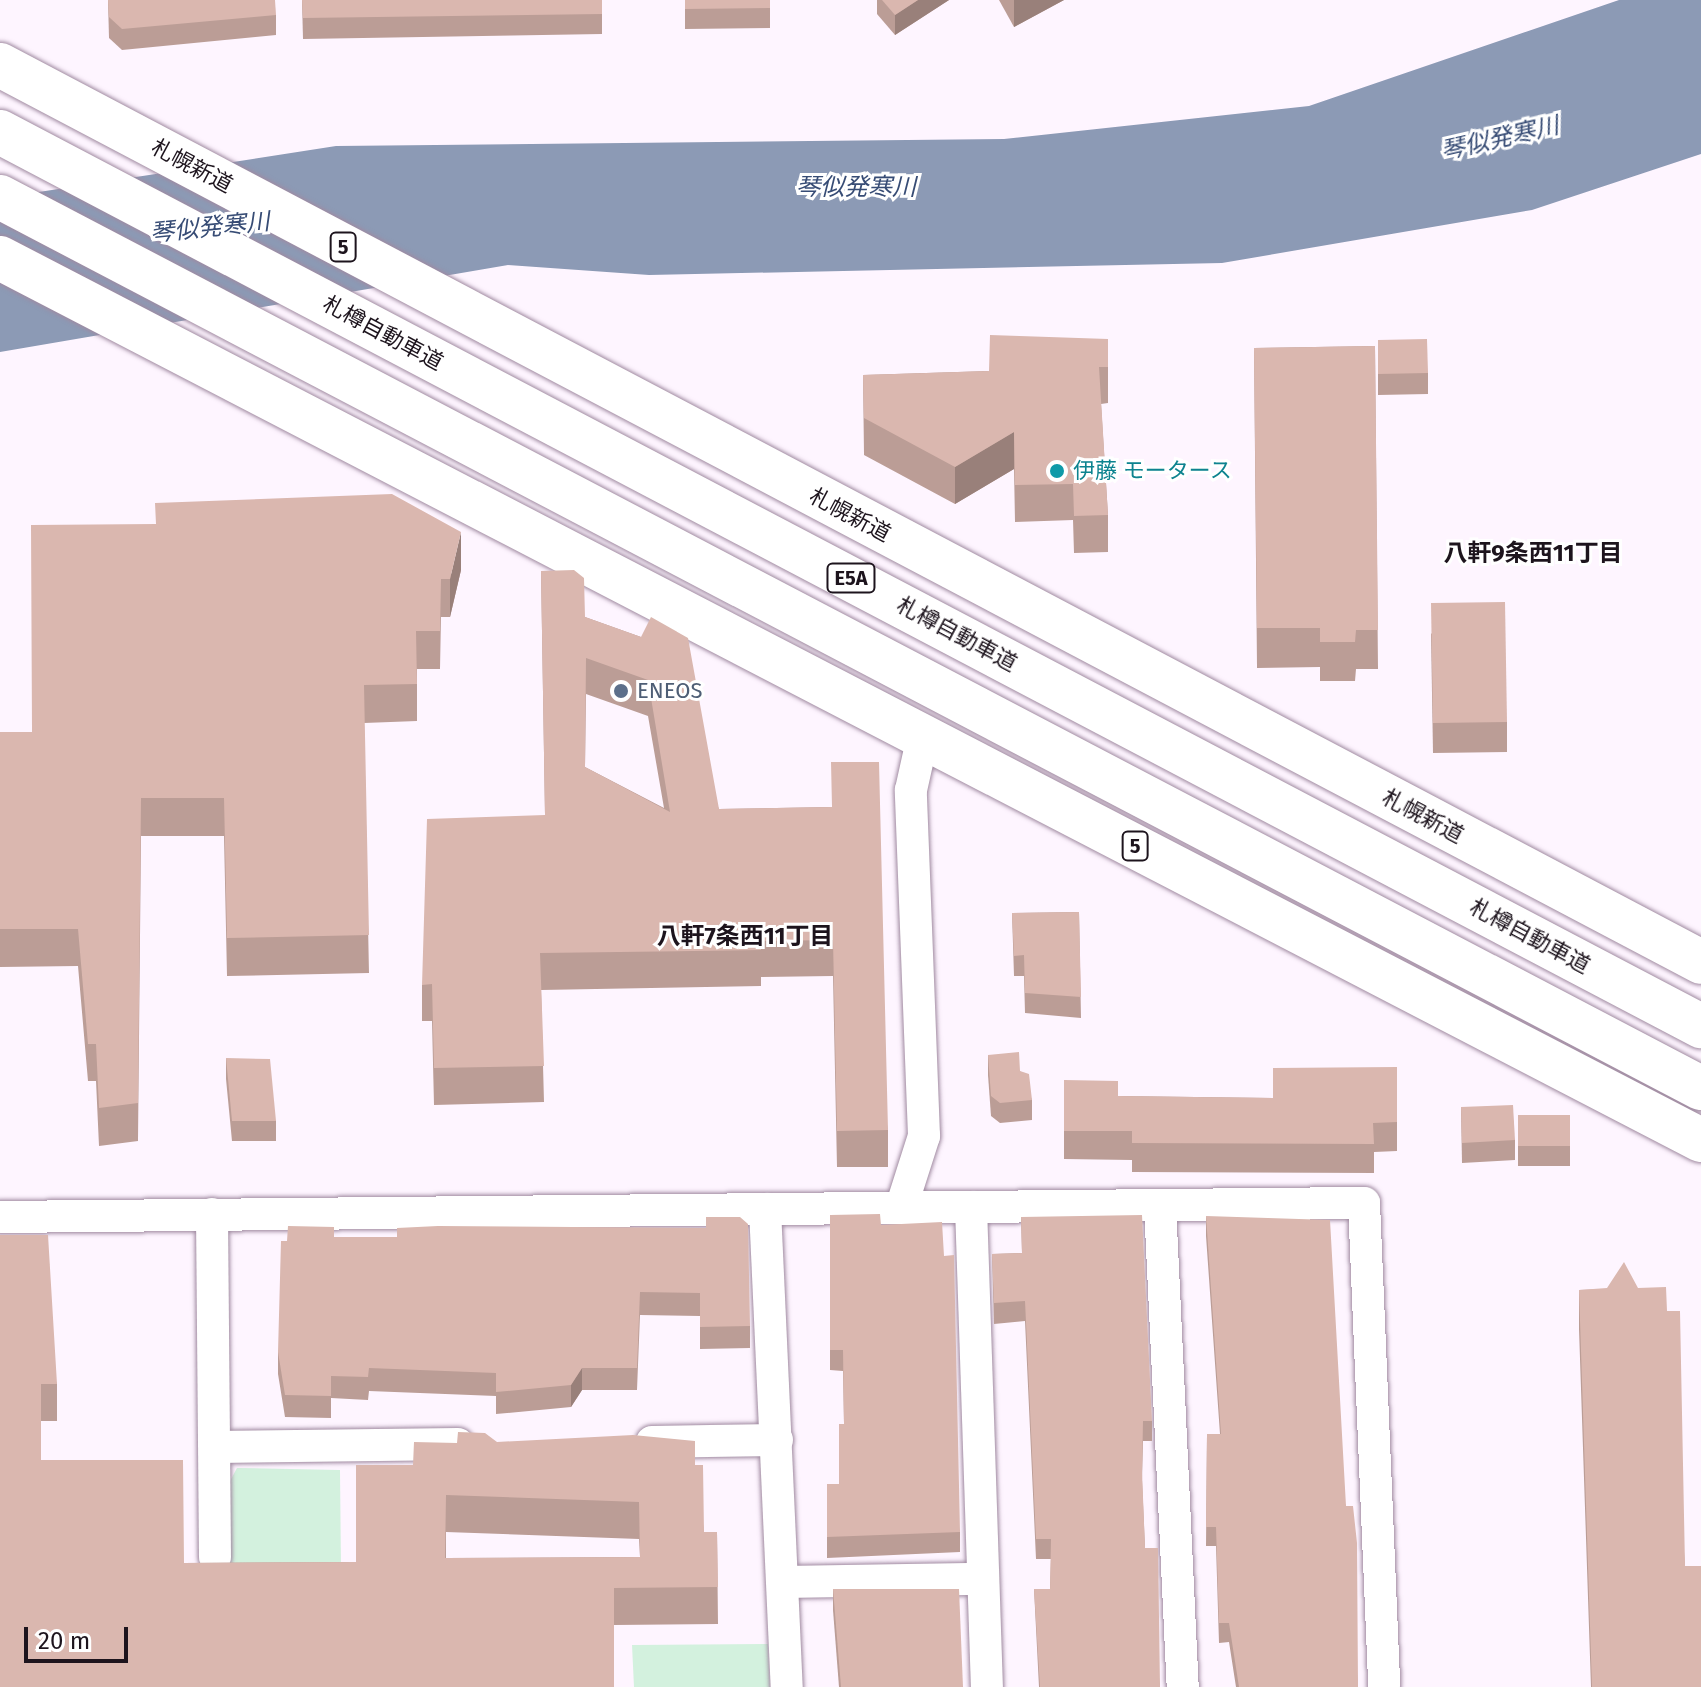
<!DOCTYPE html>
<html>
<head>
<meta charset="utf-8">
<style>
	body { margin:0 }
	#map { position:relative; width:1701px; height:1687px; overflow:hidden; background:#fef5ff; font-family:"Fira Sans","Noto Sans JP",sans-serif }
	div>[style] { position:absolute }
	[style*='--x'] { left:calc(var(--x)*1px); top:calc(var(--y)*1px); width:calc(var(--w)*1px); rotate:calc(var(--a)*1deg) }
	.green>* { inset:0; background:#d3f1de }
	.water>* { inset:0; background:#8c9ab5 }
	.roads { filter:drop-shadow(0 0 2px #a08aa1) drop-shadow(0 0 2px #a08aa1) }
	.street>* { height:32px; margin:-16px; padding:0 16px; transform-origin:16px; border-radius:16px; background:#fff }
	.highway>* { height:44px; margin:-22px; padding:0 22px; transform-origin:22px; border-radius:22px; background:#fff }
	.wall>* { inset:0; background:#bb9d96 }
	.shaded-wall>* { inset:0; background:#99807a }
	.building>* { inset:0; background:#dab7af }
	.dots>* { width:22px; height:22px; translate:-50% -50%; box-sizing:border-box; border:4px solid #fff; border-radius:50% }
	span { translate:-50% -50%; white-space:nowrap; text-align:center; line-height:1.15; -webkit-text-stroke:6px #fff; paint-order:stroke }
	.shield-label span { padding:2px 6px; background:#fff; border:2px solid; border-radius:6px; -webkit-text-stroke-width:0 }
	.shield-label { font-size:20px; color:#1d141d; font-weight:700 }
	.street-label { font-size:22px; color:#1d141d }
	.culture-label { font-size:22px; color:#0d838f }
	.left { translate:0 -50%; text-align:left }
	.service-label { font-size:22px; color:#4e5e75 }
	.water-label { font-size:24px; color:#374c75; font-style:italic }
	.neighbourhood-label { font-size:24px; color:#1d141d; font-weight:700 }
	.scale { position:absolute; left:24px; top:1627px; width:104px; height:36px; box-sizing:border-box; border:4px solid #1d141d; border-top:0; padding-left:10px; font-size:24px; line-height:28px; white-space:nowrap; color:#1d141d; -webkit-text-stroke:6px #fff; paint-order:stroke }
</style>
</head>
<body>
<div id="map">
	<div class="green">
		<i style="clip-path:polygon(237px 1468px,340px 1470px,341px 1569px,228px 1569px,230px 1481px)"></i>
		<i style="clip-path:polygon(768px 1644px,770px 1687px,634px 1687px,632px 1645px)"></i>
	</div>
	<div class="water">
		<i style="clip-path:polygon(1619px 0,1701px 0,1701px 154px,1532px 210px,1222px 263px,649px 275px,508px 265px,0 352px,0 198px,336px 146px,1004px 139px,1309px 106px)"></i>
	</div>
	<div class="roads">
		<div class="street">
			<i style="--x:1160;--y:1205;--w:483;--a:87.3"></i>
			<i style="--x:971;--y:1207;--w:480;--a:88.1"></i>
			<i style="--x:901;--y:1208;--w:76;--a:-72.3"></i>
			<i style="--x:924;--y:1136;--w:346;--a:-92.2"></i>
			<i style="--x:911;--y:790;--w:55;--a:-77.5"></i>
			<i style="--x:765;--y:1209;--w:479;--a:87.4"></i>
			<i style="--x:212;--y:1214;--w:343;--a:89.5"></i>
			<i style="--x:0;--y:1217;--w:1364;--a:-0.59"></i>
			<i style="--x:1364;--y:1203;--w:484;--a:87.6"></i>
			<i style="--x:652;--y:1442;--w:125;--a:-0.9"></i>
			<i style="--x:215;--y:1447;--w:243;--a:-0.7"></i>
			<i style="--x:784;--y:1582;--w:199;--a:-0.9"></i>
		</div>
		<div class="highway">
			<i style="--x:0;--y:65;--w:1923;--a:27.8"></i>
			<i style="--x:0;--y:132;--w:1922;--a:27.73"></i>
			<i style="--x:0;--y:197;--w:1920;--a:27.65"></i>
			<i style="--x:0;--y:258;--w:1916;--a:27.41"></i>
		</div>
	</div>
	<div class="wall">
		<i style="clip-path:polygon(108px 0,276px 15px,276px 35px,122px 50px,109px 38px)"></i>
		<i style="clip-path:polygon(302px 0,602px 0,602px 34px,303px 39px)"></i>
		<i style="clip-path:polygon(685px 0,770px 0,770px 28px,685px 29px)"></i>
		<i style="clip-path:polygon(877px 0,949px 0,895px 35px,877px 14px)"></i>
		<i style="clip-path:polygon(999px 0,1064px 0,1014px 27px)"></i>
		<i style="clip-path:polygon(1108px 339px,1108px 403px,1101px 404px,1108px 515px,1108px 552px,1074px 553px,1073px 520px,1015px 522px,1014px 469px,955px 504px,864px 455px,863px 375px,989px 371px)"></i>
		<i style="clip-path:polygon(1378px 340px,1428px 373px,1428px 394px,1378px 395px)"></i>
		<i style="clip-path:polygon(1375px 346px,1378px 669px,1356px 669px,1355px 681px,1320px 681px,1320px 667px,1257px 668px,1254px 348px)"></i>
		<i style="clip-path:polygon(461px 570px,450px 617px,441px 617px,440px 669px,417px 669px,417px 721px,364px 723px,369px 973px,227px 976px,224px 836px,141px 836px,138px 1141px,99px 1146px,96px 1081px,88px 1081px,78px 966px,0 967px,0 732px,32px 732px)"></i>
		<i style="clip-path:polygon(evenodd,541px 571px,585px 617px,641px 637px,719px 809px,831px 807px,888px 1130px,888px 1167px,837px 1167px,833px 976px,761px 977px,761px 986px,541px 990px,544px 1102px,434px 1105px,432px 1021px,422px 1021px,422px 985px,545px 815px,541px 571px,586px 694px,648px 716px,664px 808px,585px 767px,586px 694px)"></i>
		<i style="clip-path:polygon(1431px 633px,1507px 722px,1507px 752px,1433px 753px)"></i>
		<i style="clip-path:polygon(1079px 912px,1081px 1018px,1025px 1013px,1024px 976px,1014px 976px,1012px 913px)"></i>
		<i style="clip-path:polygon(988px 1055px,1020px 1071px,1032px 1100px,1032px 1120px,1000px 1123px,991px 1116px,988px 1075px)"></i>
		<i style="clip-path:polygon(226px 1058px,276px 1121px,276px 1141px,232px 1141px,226px 1079px)"></i>
		<i style="clip-path:polygon(1397px 1067px,1397px 1151px,1374px 1152px,1374px 1173px,1132px 1172px,1132px 1160px,1064px 1159px,1064px 1080px,1118px 1096px,1273px 1098px)"></i>
		<i style="clip-path:polygon(1461px 1107px,1515px 1140px,1515px 1160px,1462px 1163px)"></i>
		<i style="clip-path:polygon(1518px 1115px,1570px 1115px,1570px 1166px,1518px 1166px)"></i>
		<i style="clip-path:polygon(830px 1215px,881px 1225px,960px 1532px,960px 1552px,827px 1558px,827px 1484px,839px 1484px,844px 1424px,843px 1371px,830px 1370px)"></i>
		<i style="clip-path:polygon(1206px 1216px,1346px 1506px,1358px 1687px,1236px 1687px,1229px 1642px,1219px 1643px,1216px 1546px,1206px 1546px,1207px 1434px,1220px 1434px,1206px 1236px)"></i>
		<i style="clip-path:polygon(1021px 1217px,1152px 1421px,1152px 1441px,1143px 1441px,1142px 1480px,1145px 1548px,1160px 1687px,1039px 1687px,1034px 1589px,1050px 1589px,1051px 1559px,1036px 1559px,1025px 1321px,994px 1324px,992px 1254px,1022px 1253px)"></i>
		<i style="clip-path:polygon(706px 1228px,750px 1326px,750px 1348px,700px 1349px,700px 1316px,640px 1315px,637px 1390px,582px 1390px,571px 1407px,496px 1414px,496px 1396px,369px 1391px,368px 1400px,331px 1398px,331px 1418px,285px 1417px,278px 1374px,278px 1352px,334px 1237px,397px 1237px)"></i>
		<i style="clip-path:polygon(evenodd,0 1235px,57px 1384px,57px 1421px,41px 1421px,41px 1460px,184px 1563px,356px 1562px,413px 1465px,457px 1443px,497px 1442px,695px 1465px,704px 1532px,717px 1532px,718px 1624px,614px 1625px,0 1687px,0 1235px,446px 1532px,639px 1539px,640px 1557px,446px 1558px,446px 1532px)"></i>
		<i style="clip-path:polygon(1638px 1288px,1667px 1311px,1685px 1566px,1701px 1687px,1591px 1687px,1579px 1329px,1579px 1290px)"></i>
		<i style="clip-path:polygon(833px 1589px,963px 1687px,839px 1687px,833px 1610px)"></i>
	</div>
	<div class="shaded-wall">
		<i style="clip-path:polygon(918px 0,949px 0,895px 35px,895px 15px)"></i>
		<i style="clip-path:polygon(1014px 0,1064px 0,1014px 27px)"></i>
		<i style="clip-path:polygon(1014px 432px,1014px 469px,955px 504px,955px 467px)"></i>
		<i style="clip-path:polygon(461px 532px,461px 570px,450px 617px,450px 579px)"></i>
		<i style="clip-path:polygon(582px 1368px,582px 1390px,571px 1407px,571px 1385px)"></i>
	</div>
	<div class="building">
		<i style="clip-path:polygon(108px 0,275px 0,276px 15px,122px 29px,109px 17px)"></i>
		<i style="clip-path:polygon(302px 0,602px 0,602px 14px,303px 18px)"></i>
		<i style="clip-path:polygon(685px 0,770px 0,770px 8px,685px 9px)"></i>
		<i style="clip-path:polygon(882px 0,918px 0,895px 15px)"></i>
		<i style="clip-path:polygon(990px 335px,1108px 339px,1108px 367px,1099px 367px,1108px 515px,1074px 516px,1073px 484px,1015px 485px,1014px 432px,955px 467px,864px 418px,863px 375px,989px 371px)"></i>
		<i style="clip-path:polygon(1427px 339px,1428px 373px,1378px 374px,1378px 340px)"></i>
		<i style="clip-path:polygon(1375px 346px,1378px 630px,1356px 630px,1355px 642px,1320px 642px,1320px 628px,1257px 628px,1254px 348px)"></i>
		<i style="clip-path:polygon(392px 494px,461px 532px,450px 579px,441px 579px,440px 631px,416px 631px,417px 684px,364px 685px,369px 935px,227px 938px,224px 798px,141px 798px,138px 1103px,99px 1108px,96px 1044px,88px 1044px,78px 929px,0 929px,0 732px,32px 732px,31px 525px,156px 524px,155px 503px)"></i>
		<i style="clip-path:polygon(evenodd,574px 570px,584px 578px,585px 617px,641px 637px,651px 617px,688px 638px,719px 809px,832px 807px,831px 762px,879px 762px,888px 1130px,837px 1131px,833px 940px,761px 941px,761px 950px,540px 953px,544px 1066px,434px 1068px,432px 984px,422px 985px,427px 819px,545px 815px,541px 571px,574px 570px,586px 658px,648px 680px,670px 812px,585px 767px,586px 658px)"></i>
		<i style="clip-path:polygon(1505px 602px,1507px 722px,1433px 723px,1431px 603px)"></i>
		<i style="clip-path:polygon(1079px 912px,1081px 997px,1025px 993px,1024px 955px,1014px 956px,1012px 913px)"></i>
		<i style="clip-path:polygon(1019px 1052px,1020px 1071px,1029px 1074px,1032px 1100px,1000px 1103px,991px 1096px,988px 1055px)"></i>
		<i style="clip-path:polygon(226px 1058px,270px 1059px,276px 1121px,232px 1121px)"></i>
		<i style="clip-path:polygon(1397px 1067px,1397px 1122px,1373px 1123px,1374px 1144px,1132px 1143px,1132px 1131px,1064px 1131px,1064px 1080px,1118px 1081px,1118px 1096px,1273px 1098px,1273px 1068px)"></i>
		<i style="clip-path:polygon(1513px 1105px,1515px 1140px,1462px 1143px,1461px 1107px)"></i>
		<i style="clip-path:polygon(1518px 1115px,1570px 1115px,1570px 1146px,1518px 1146px)"></i>
		<i style="clip-path:polygon(880px 1214px,881px 1225px,942px 1222px,944px 1256px,954px 1255px,960px 1532px,827px 1537px,827px 1484px,839px 1484px,839px 1424px,844px 1424px,843px 1350px,830px 1350px,830px 1215px)"></i>
		<i style="clip-path:polygon(1142px 1215px,1152px 1421px,1143px 1421px,1142px 1472px,1145px 1548px,1158px 1548px,1160px 1687px,1040px 1687px,1034px 1589px,1050px 1589px,1051px 1539px,1036px 1539px,1025px 1301px,994px 1303px,992px 1254px,1022px 1253px,1021px 1217px)"></i>
		<i style="clip-path:polygon(1206px 1216px,1330px 1220px,1346px 1506px,1353px 1506px,1357px 1543px,1358px 1687px,1239px 1687px,1229px 1623px,1219px 1623px,1216px 1527px,1206px 1527px,1207px 1434px,1221px 1434px)"></i>
		<i style="clip-path:polygon(706px 1217px,740px 1217px,748px 1224px,750px 1326px,700px 1327px,700px 1293px,640px 1292px,637px 1368px,582px 1368px,571px 1385px,496px 1392px,496px 1373px,369px 1368px,368px 1377px,331px 1376px,331px 1396px,285px 1395px,278px 1352px,281px 1241px,287px 1241px,288px 1226px,334px 1227px,334px 1237px,397px 1237px,397px 1228px,438px 1226px,706px 1228px)"></i>
		<i style="clip-path:polygon(evenodd,0 1235px,48px 1235px,57px 1384px,41px 1384px,41px 1460px,183px 1460px,184px 1563px,356px 1562px,356px 1465px,413px 1465px,414px 1442px,457px 1443px,458px 1432px,485px 1433px,497px 1442px,633px 1435px,695px 1441px,695px 1465px,703px 1465px,704px 1532px,717px 1532px,718px 1587px,614px 1588px,614px 1687px,0 1687px,0 1235px,446px 1495px,639px 1502px,640px 1557px,445px 1558px,446px 1495px)"></i>
		<i style="clip-path:polygon(1624px 1262px,1638px 1288px,1666px 1287px,1667px 1311px,1680px 1311px,1685px 1566px,1701px 1566px,1701px 1687px,1592px 1687px,1579px 1290px,1607px 1288px)"></i>
		<i style="clip-path:polygon(833px 1589px,959px 1589px,963px 1687px,841px 1687px)"></i>
	</div>
	<div class="dots">
		<i style="left:1057px;top:471px;background:#0f9aa8"></i>
		<i style="left:621px;top:691px;background:#5c6f8a"></i>
	</div>
	<div class="shield-label">
		<span style="left:343px;top:247px">5</span>
		<span style="left:851px;top:578px">E5A</span>
		<span style="left:1135px;top:846px">5</span>
	</div>
	<div class="street-label">
		<span style="left:192px;top:166px;rotate:28deg">札幌新道</span>
		<span style="left:383px;top:333px;rotate:28deg">札樽自動車道</span>
		<span style="left:850px;top:515px;rotate:28deg">札幌新道</span>
		<span style="left:957px;top:634px;rotate:28deg">札樽自動車道</span>
		<span style="left:1423px;top:816px;rotate:28deg">札幌新道</span>
		<span style="left:1530px;top:936px;rotate:28deg">札樽自動車道</span>
	</div>
	<div class="culture-label">
		<span class="left" style="left:1073px;top:471px">伊藤 モータース</span>
	</div>
	<div class="service-label">
		<span class="left" style="left:637px;top:691px">ENEOS</span>
	</div>
	<div class="water-label">
		<span style="left:1500px;top:139px;rotate:-13deg">琴似発寒川</span>
		<span style="left:856px;top:188px">琴似発寒川</span>
		<span style="left:210px;top:228px;rotate:-6deg">琴似発寒川</span>
	</div>
	<div class="neighbourhood-label">
		<span style="left:1533px;top:554px">八軒9条西11丁目</span>
		<span style="left:745px;top:937px">八軒7条西11丁目</span>
	</div>
	<div class="scale">20 m</div>
</div>
</body>
</html>
